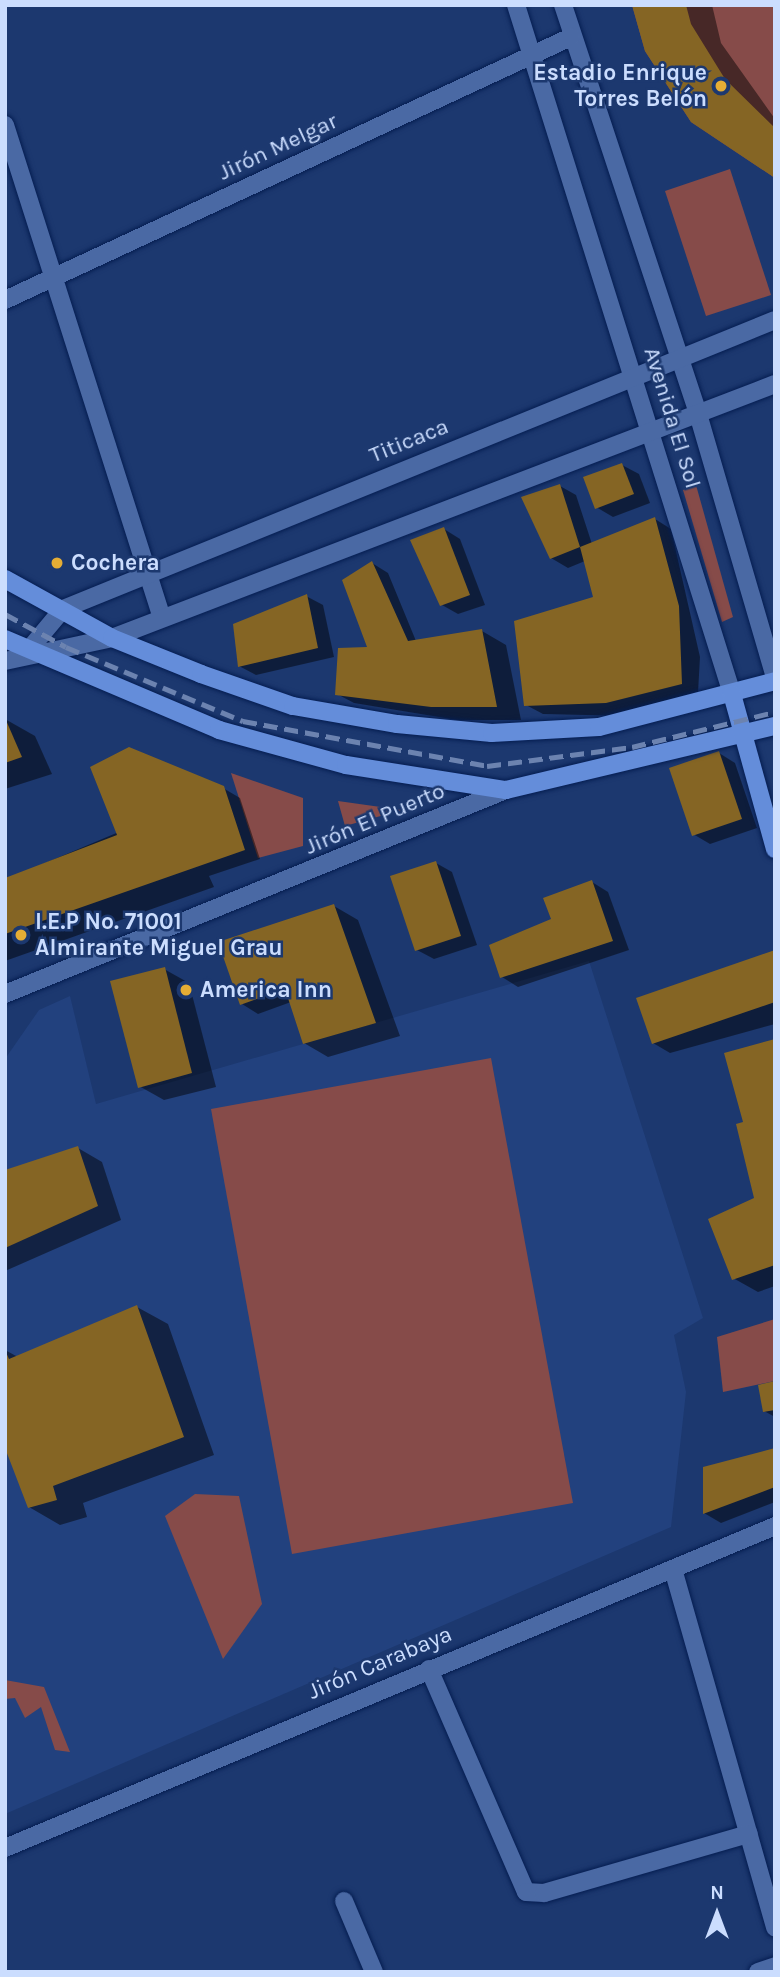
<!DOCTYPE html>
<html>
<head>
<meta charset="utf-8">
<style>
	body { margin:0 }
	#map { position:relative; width:780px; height:1977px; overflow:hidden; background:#1c386f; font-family:Karla,sans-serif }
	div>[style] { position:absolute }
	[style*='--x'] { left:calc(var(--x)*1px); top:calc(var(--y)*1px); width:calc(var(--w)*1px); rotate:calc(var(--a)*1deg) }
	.built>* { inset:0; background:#22417e }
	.green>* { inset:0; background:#864b49 }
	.shadow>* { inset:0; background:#0007 }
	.building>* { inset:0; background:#856524 }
	.roads { filter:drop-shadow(0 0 2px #051d51) drop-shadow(0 0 2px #051d51) }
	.minor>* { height:18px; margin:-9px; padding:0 9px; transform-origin:9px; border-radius:9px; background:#4a69a4 }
	.major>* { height:18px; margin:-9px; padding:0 9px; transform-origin:9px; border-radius:9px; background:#648dda }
	.rail>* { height:5px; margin-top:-2.5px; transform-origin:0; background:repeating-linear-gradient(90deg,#6c83b0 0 14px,transparent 0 21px) }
	.dots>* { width:19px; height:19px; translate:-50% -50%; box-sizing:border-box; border:4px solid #1c386f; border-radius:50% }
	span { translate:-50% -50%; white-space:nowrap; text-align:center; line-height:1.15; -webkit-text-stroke:5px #1c386f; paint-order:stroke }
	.poi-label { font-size:23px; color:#cbddfe; font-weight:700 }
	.right { translate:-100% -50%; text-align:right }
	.left { translate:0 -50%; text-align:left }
	.street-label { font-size:23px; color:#cbddfe }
	.frame { position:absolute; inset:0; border:7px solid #cbddfe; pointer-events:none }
	.north { position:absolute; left:682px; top:1879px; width:70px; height:70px; -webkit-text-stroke:5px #1c386f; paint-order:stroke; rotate:0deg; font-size:19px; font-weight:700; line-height:28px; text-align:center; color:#cbddfe }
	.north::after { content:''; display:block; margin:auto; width:24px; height:32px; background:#cbddfe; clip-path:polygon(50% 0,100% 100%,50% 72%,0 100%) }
</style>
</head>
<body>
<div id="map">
	<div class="built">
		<i style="clip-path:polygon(589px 961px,703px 1318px,674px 1335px,686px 1392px,671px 1527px,5px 1814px,5px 1059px,39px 1010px,70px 996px,96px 1104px)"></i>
	</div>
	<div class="green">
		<i style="clip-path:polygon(632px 5px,775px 5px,775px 178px,691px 122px,645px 51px)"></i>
		<i style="clip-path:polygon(730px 169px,771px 295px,706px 316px,665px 191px)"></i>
		<i style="clip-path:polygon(696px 485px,733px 617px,722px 622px,683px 490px)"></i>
		<i style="clip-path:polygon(231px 773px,303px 798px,303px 846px,258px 858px)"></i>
		<i style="clip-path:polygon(338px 801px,402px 810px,345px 826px)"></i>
		<i style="clip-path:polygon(491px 1058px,573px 1503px,292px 1554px,211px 1109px)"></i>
		<i style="clip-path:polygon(775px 1319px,775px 1381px,723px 1392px,717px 1337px)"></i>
		<i style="clip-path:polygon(195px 1494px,239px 1496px,262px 1604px,223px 1659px,165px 1516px)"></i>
		<i style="clip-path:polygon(5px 1680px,44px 1687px,70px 1752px,55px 1750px,41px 1707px,25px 1718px,15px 1698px,5px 1699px)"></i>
	</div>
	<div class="shadow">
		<i style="clip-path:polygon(633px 5px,712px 5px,721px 43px,775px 119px,775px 175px)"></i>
		<i style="clip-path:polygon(622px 465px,639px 474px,650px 503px,613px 517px,596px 507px)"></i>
		<i style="clip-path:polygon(560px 486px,576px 495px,592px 544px,655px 519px,671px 529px,700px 657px,698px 693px,629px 716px,543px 714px,526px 705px,596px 598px,585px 561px,568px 568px,551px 558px)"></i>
		<i style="clip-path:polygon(444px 529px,460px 539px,485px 605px,458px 614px,442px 605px,412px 541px)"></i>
		<i style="clip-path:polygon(372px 563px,388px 573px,416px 641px,482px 631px,506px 645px,521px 720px,457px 720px,354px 703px,337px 694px,369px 648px)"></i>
		<i style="clip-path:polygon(306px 596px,323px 605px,334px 657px,256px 675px,239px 666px)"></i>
		<i style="clip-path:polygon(5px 719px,35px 736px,52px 774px,5px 789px)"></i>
		<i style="clip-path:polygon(719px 753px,735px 763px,757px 828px,710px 844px,693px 834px)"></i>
		<i style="clip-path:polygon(223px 788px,240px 798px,260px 859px,209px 876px,214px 887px,5px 961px,5px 880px)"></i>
		<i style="clip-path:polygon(436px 863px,452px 872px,477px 945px,434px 959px,417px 950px)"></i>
		<i style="clip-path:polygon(592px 882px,608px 892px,629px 950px,518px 987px,502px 977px)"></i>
		<i style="clip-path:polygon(334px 906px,358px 920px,400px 1036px,328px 1057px,304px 1043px,291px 1002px,258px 1014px,242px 1004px)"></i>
		<i style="clip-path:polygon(775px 952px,775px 1024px,670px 1053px,653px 1043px)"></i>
		<i style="clip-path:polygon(164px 969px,189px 983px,216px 1087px,164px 1100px,139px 1086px)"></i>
		<i style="clip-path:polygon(775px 1041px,775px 1286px,758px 1292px,733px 1278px,756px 1199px,745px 1124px)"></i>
		<i style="clip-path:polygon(78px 1148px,102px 1162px,121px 1220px,5px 1271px,5px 1172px)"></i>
		<i style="clip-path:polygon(137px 1307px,168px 1324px,214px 1455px,83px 1503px,87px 1517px,60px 1525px,29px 1507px,5px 1443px,5px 1350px,18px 1357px)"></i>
		<i style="clip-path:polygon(775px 1383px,775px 1417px,764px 1411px)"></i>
		<i style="clip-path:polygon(775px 1450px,775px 1502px,721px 1523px,704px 1513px)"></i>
	</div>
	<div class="building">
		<i style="clip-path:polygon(632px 5px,686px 5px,691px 24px,725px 79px,775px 128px,775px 178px,691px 122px,645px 51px)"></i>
		<i style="clip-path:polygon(622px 463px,634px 494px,595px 509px,583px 477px)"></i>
		<i style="clip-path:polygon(560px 484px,580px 547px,550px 559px,521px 497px)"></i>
		<i style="clip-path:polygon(655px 517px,679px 606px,682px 684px,606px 703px,524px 706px,514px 621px,593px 597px,580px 547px)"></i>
		<i style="clip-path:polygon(444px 527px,470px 595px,440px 606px,410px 540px)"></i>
		<i style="clip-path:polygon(372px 561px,408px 641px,482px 629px,497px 707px,431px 707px,335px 695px,338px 648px,367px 647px,342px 580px)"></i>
		<i style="clip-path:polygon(307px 594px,318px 648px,238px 667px,233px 624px)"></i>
		<i style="clip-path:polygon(5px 718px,22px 757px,5px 763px)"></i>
		<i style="clip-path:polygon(129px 747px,224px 786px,245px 850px,5px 934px,5px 878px,117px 835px,90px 767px)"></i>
		<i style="clip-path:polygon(719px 751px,742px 819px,692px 836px,669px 768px)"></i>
		<i style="clip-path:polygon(436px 861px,461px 936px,415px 951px,390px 876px)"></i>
		<i style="clip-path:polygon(592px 880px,613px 941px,500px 978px,489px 945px,551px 919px,543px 898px)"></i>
		<i style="clip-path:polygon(334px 904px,376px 1023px,303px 1044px,285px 989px,240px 1005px,218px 942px)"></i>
		<i style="clip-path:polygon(775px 950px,775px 1002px,652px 1044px,636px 998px)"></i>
		<i style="clip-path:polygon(165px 967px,192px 1073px,138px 1088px,110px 981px)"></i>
		<i style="clip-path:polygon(775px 1039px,775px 1265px,732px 1280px,708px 1219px,754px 1198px,736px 1124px,743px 1122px,724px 1053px)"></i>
		<i style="clip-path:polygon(78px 1146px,98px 1206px,5px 1248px,5px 1170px)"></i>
		<i style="clip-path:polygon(137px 1305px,184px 1437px,53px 1486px,57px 1500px,28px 1508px,5px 1448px,5px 1350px,9px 1359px)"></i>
		<i style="clip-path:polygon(775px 1381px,775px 1410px,763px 1412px,758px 1385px)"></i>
		<i style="clip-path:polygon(775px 1448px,775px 1487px,703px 1514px,703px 1467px)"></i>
	</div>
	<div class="roads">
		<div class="minor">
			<i style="--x:516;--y:5;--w:722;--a:72.59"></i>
			<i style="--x:563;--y:5;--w:431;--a:71.7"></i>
			<i style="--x:698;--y:414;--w:275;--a:73.7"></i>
			<i style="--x:5;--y:125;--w:514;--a:72.34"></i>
			<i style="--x:5;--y:300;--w:624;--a:-24.92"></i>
			<i style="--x:27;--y:652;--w:56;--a:-50.1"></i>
			<i style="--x:63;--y:609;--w:768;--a:-22.09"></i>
			<i style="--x:5;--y:661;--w:109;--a:-12.1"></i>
			<i style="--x:112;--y:638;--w:710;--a:-20.96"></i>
			<i style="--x:5;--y:994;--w:541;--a:-22.16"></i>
			<i style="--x:673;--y:1569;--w:373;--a:74.1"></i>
			<i style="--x:429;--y:1669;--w:243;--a:66.5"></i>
			<i style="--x:526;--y:1892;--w:18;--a:3"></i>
			<i style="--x:544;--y:1893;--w:213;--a:-16.1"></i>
			<i style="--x:5;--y:1848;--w:835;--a:-22.69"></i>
			<i style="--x:344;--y:1901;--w:77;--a:67.1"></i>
			<i style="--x:758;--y:1972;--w:18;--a:-19"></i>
		</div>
		<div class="major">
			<i style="--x:5;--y:579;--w:122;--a:28.9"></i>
			<i style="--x:112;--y:638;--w:96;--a:22"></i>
			<i style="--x:201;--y:674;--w:97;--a:19.2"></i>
			<i style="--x:293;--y:706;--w:106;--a:9.8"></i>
			<i style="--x:397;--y:724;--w:95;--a:5.4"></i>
			<i style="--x:492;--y:733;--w:107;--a:-3.2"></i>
			<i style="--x:599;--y:727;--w:182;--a:-14.6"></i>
			<i style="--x:5;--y:639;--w:233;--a:23"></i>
			<i style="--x:219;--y:730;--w:132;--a:15.4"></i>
			<i style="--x:346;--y:765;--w:162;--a:8.9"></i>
			<i style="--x:506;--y:790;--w:277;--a:-13.4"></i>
			<i style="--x:732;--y:694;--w:161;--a:74.5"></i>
		</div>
	</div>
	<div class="rail">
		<i style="--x:5;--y:614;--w:69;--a:28.4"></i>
		<i style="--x:66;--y:647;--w:192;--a:22.7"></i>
		<i style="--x:243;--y:721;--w:248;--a:10.4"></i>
		<i style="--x:487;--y:766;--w:146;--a:-7.5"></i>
		<i style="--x:632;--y:747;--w:147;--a:-13.8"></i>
	</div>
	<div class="dots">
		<i style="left:721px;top:86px;background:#e5ad35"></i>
		<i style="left:57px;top:563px;background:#e5ad35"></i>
		<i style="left:21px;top:935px;background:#e5ad35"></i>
		<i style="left:186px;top:990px;background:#e5ad35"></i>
	</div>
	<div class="poi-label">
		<span class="right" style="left:707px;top:86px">Estadio Enrique<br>Torres Belón</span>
		<span class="left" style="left:71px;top:563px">Cochera</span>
		<span class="left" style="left:35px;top:935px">I.E.P No. 71001<br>Almirante Miguel Grau</span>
		<span class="left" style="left:200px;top:990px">America Inn</span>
	</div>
	<div class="street-label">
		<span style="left:278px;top:147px;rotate:-25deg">Jirón Melgar</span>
		<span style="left:672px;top:418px;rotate:73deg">Avenida El Sol</span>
		<span style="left:409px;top:441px;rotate:-22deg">Titicaca</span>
		<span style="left:375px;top:819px;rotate:-23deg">Jirón El Puerto</span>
		<span style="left:380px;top:1663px;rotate:-23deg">Jirón Carabaya</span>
	</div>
	<div class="frame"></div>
	<div class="north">N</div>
</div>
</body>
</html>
